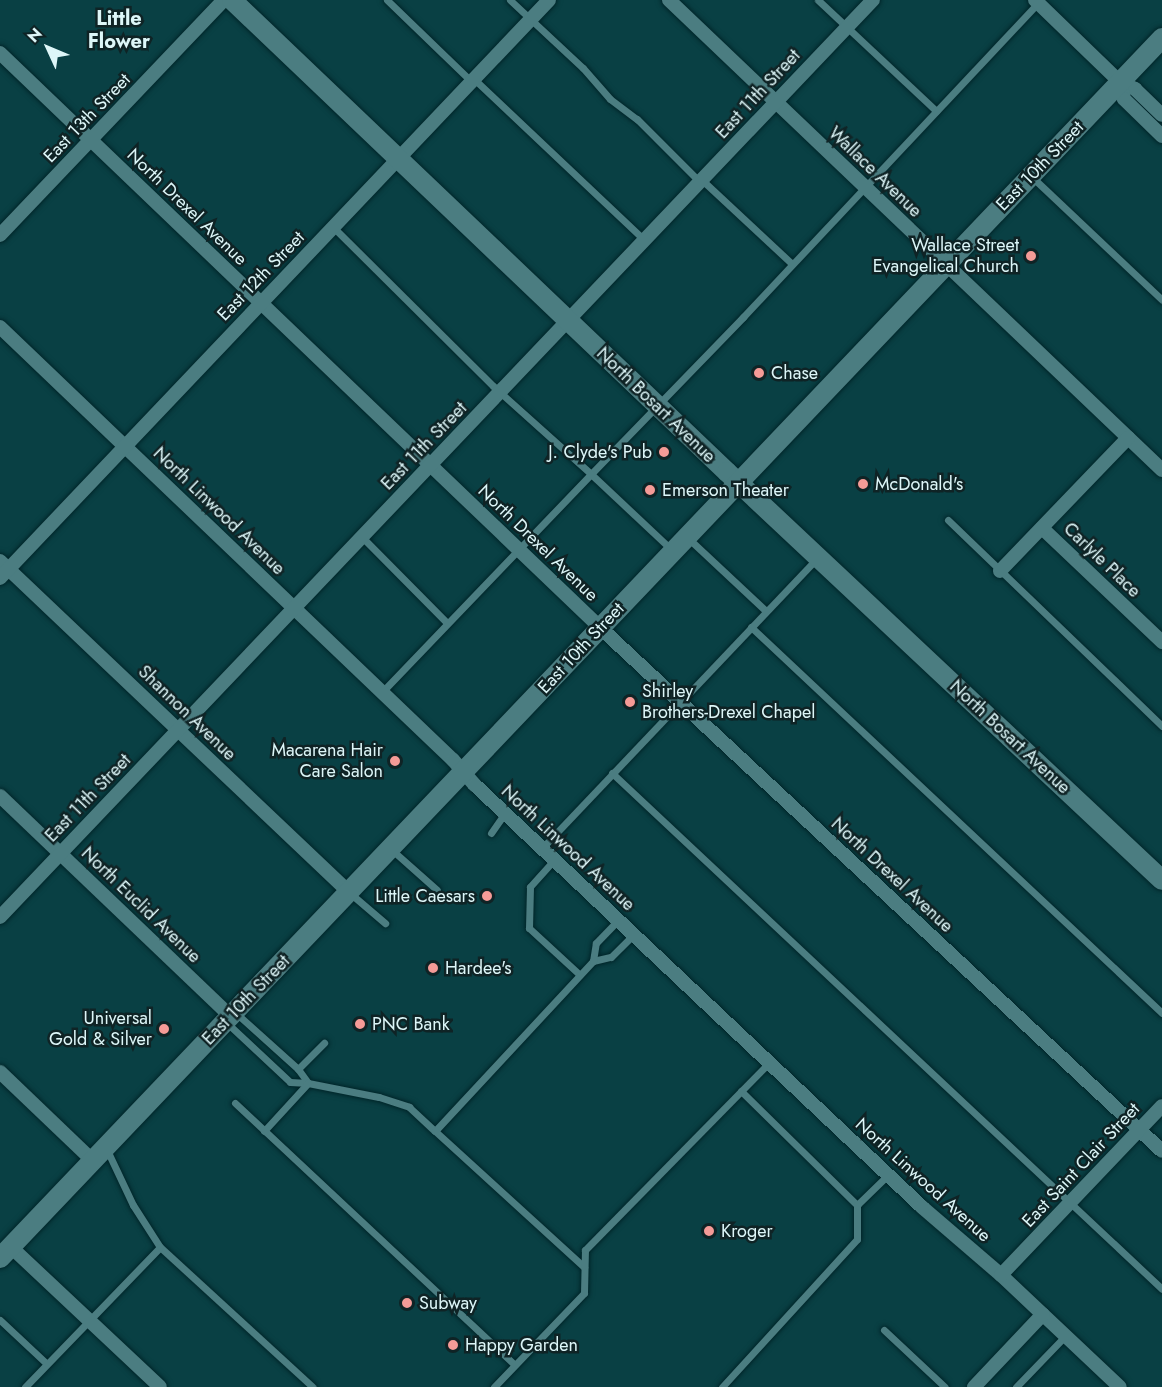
<!DOCTYPE html>
<html>
<head>
<meta charset="utf-8">
<style>
	body { margin:0 }
	#map { position:relative; width:1162px; height:1387px; overflow:hidden; background:#094044; font-family:Jost,sans-serif }
	div>[style] { position:absolute }
	[style*='--x'] { left:calc(var(--x)*1px); top:calc(var(--y)*1px); width:calc(var(--w)*1px); rotate:calc(var(--a)*1deg) }
	.roads { filter:drop-shadow(0 0 2px #002529) drop-shadow(0 0 2px #002529) }
	.lane>* { height:7px; margin:-3.5px; padding:0 3.5px; transform-origin:3.5px; border-radius:3.5px; background:#4b7d81 }
	.street>* { height:14px; margin:-7px; padding:0 7px; transform-origin:7px; border-radius:7px; background:#4b7d81 }
	.secondary>* { height:20px; margin:-10px; padding:0 10px; transform-origin:10px; border-radius:10px; background:#4b7d81 }
	.dots>* { width:16px; height:16px; translate:-50% -50%; box-sizing:border-box; border:3px solid #0f2325; border-radius:50% }
	span { translate:-50% -50%; white-space:nowrap; text-align:center; line-height:1.15; -webkit-text-stroke:5px #0f2325; paint-order:stroke }
	.street-label { font-size:18px; color:#ddf6f8 }
	.poi-label { font-size:18px; color:#ddf6f8 }
	.right { translate:-100% -50%; text-align:right }
	.left { translate:0 -50%; text-align:left }
	.neighbourhood-label { font-size:20px; color:#ddf6f8; font-weight:700 }
	.north { position:absolute; left:18px; top:18px; width:60px; height:60px; -webkit-text-stroke:4px #0f2325; paint-order:stroke; rotate:314deg; font-size:16px; font-weight:700; line-height:24px; text-align:center; color:#ddf6f8 }
	.north::after { content:''; display:block; margin:auto; width:21px; height:27px; background:#ddf6f8; clip-path:polygon(50% 0,100% 100%,50% 72%,0 100%) }
</style>
</head>
<body>
<div id="map">
	<div class="roads">
		<div class="lane">
			<i style="--x:387;--y:0;--w:117;--a:44"></i>
			<i style="--x:510;--y:0;--w:100;--a:43"></i>
			<i style="--x:583;--y:68;--w:41;--a:48.9"></i>
			<i style="--x:610;--y:99;--w:34;--a:37"></i>
			<i style="--x:637;--y:119;--w:89;--a:45"></i>
			<i style="--x:818;--y:0;--w:162;--a:43.2"></i>
			<i style="--x:474;--y:79;--w:234;--a:43.4"></i>
			<i style="--x:1031;--y:176;--w:180;--a:43.4"></i>
			<i style="--x:702;--y:180;--w:123;--a:43"></i>
			<i style="--x:333;--y:227;--w:226;--a:44.8"></i>
			<i style="--x:493;--y:386;--w:132;--a:41.9"></i>
			<i style="--x:591;--y:474;--w:219;--a:-45.9"></i>
			<i style="--x:743;--y:317;--w:432;--a:-46.8"></i>
			<i style="--x:948;--y:520;--w:297;--a:43.9"></i>
			<i style="--x:362;--y:537;--w:121;--a:45.3"></i>
			<i style="--x:689;--y:539;--w:105;--a:43.1"></i>
			<i style="--x:751;--y:627;--w:564;--a:43.2"></i>
			<i style="--x:382;--y:692;--w:302;--a:-46.2"></i>
			<i style="--x:591;--y:474;--w:110;--a:43.2"></i>
			<i style="--x:612;--y:773;--w:754;--a:43.17"></i>
			<i style="--x:491;--y:833;--w:24;--a:-55"></i>
			<i style="--x:542;--y:848;--w:400;--a:-46.5"></i>
			<i style="--x:392;--y:850;--w:60;--a:41.6"></i>
			<i style="--x:554;--y:860;--w:36;--a:132"></i>
			<i style="--x:530;--y:887;--w:41;--a:91.4"></i>
			<i style="--x:529;--y:928;--w:69;--a:42.7"></i>
			<i style="--x:351;--y:894;--w:45;--a:40.5"></i>
			<i style="--x:593;--y:961;--w:18;--a:-13"></i>
			<i style="--x:611;--y:957;--w:33;--a:-45"></i>
			<i style="--x:237;--y:1014;--w:82;--a:42"></i>
			<i style="--x:298;--y:1069;--w:17;--a:54"></i>
			<i style="--x:227;--y:1023;--w:86;--a:43.1"></i>
			<i style="--x:290;--y:1082;--w:18;--a:3"></i>
			<i style="--x:308;--y:1083;--w:72;--a:11.2"></i>
			<i style="--x:379;--y:1097;--w:32;--a:18"></i>
			<i style="--x:409;--y:1107;--w:35;--a:43"></i>
			<i style="--x:435;--y:1131;--w:232;--a:-47.1"></i>
			<i style="--x:593;--y:961;--w:18;--a:-81"></i>
			<i style="--x:596;--y:943;--w:32;--a:-46"></i>
			<i style="--x:298;--y:1069;--w:37;--a:-45"></i>
			<i style="--x:741;--y:1091;--w:163;--a:44.5"></i>
			<i style="--x:235;--y:1103;--w:383;--a:43.1"></i>
			<i style="--x:264;--y:1131;--w:65;--a:-47.5"></i>
			<i style="--x:435;--y:1131;--w:202;--a:42.4"></i>
			<i style="--x:107;--y:1150;--w:61;--a:64.7"></i>
			<i style="--x:133;--y:1205;--w:50;--a:57.3"></i>
			<i style="--x:160;--y:1247;--w:207;--a:42.5"></i>
			<i style="--x:0;--y:1320;--w:64;--a:43.1"></i>
			<i style="--x:884;--y:1330;--w:83;--a:43.1"></i>
			<i style="--x:25;--y:1387;--w:194;--a:-46"></i>
			<i style="--x:494;--y:1387;--w:130;--a:-46.2"></i>
			<i style="--x:584;--y:1293;--w:43;--a:-88.7"></i>
			<i style="--x:585;--y:1250;--w:262;--a:-45.5"></i>
			<i style="--x:722;--y:1387;--w:200;--a:-47.6"></i>
			<i style="--x:857;--y:1239;--w:34;--a:-90"></i>
			<i style="--x:857;--y:1205;--w:43;--a:-44.1"></i>
			<i style="--x:1016;--y:1387;--w:71;--a:-46.1"></i>
		</div>
		<div class="street">
			<i style="--x:669;--y:0;--w:681;--a:43.63"></i>
			<i style="--x:1035;--y:0;--w:118;--a:44"></i>
			<i style="--x:1120;--y:82;--w:17;--a:25"></i>
			<i style="--x:1135;--y:89;--w:37;--a:44"></i>
			<i style="--x:0;--y:53;--w:840;--a:43.75"></i>
			<i style="--x:607;--y:634;--w:758;--a:42.97"></i>
			<i style="--x:1120;--y:82;--w:17;--a:77"></i>
			<i style="--x:1124;--y:99;--w:53;--a:44.2"></i>
			<i style="--x:0;--y:235;--w:325;--a:-46.4"></i>
			<i style="--x:0;--y:327;--w:627;--a:43.71"></i>
			<i style="--x:453;--y:760;--w:33;--a:49"></i>
			<i style="--x:475;--y:785;--w:615;--a:43.35"></i>
			<i style="--x:922;--y:1207;--w:104;--a:40.7"></i>
			<i style="--x:1001;--y:1275;--w:163;--a:43.3"></i>
			<i style="--x:1042;--y:528;--w:166;--a:43.5"></i>
			<i style="--x:0;--y:561;--w:481;--a:43.5"></i>
			<i style="--x:1000;--y:571;--w:185;--a:-46.1"></i>
			<i style="--x:0;--y:578;--w:797;--a:-46.47"></i>
			<i style="--x:0;--y:796;--w:318;--a:43.7"></i>
			<i style="--x:0;--y:917;--w:1266;--a:-46.41"></i>
			<i style="--x:0;--y:1072;--w:129;--a:43.7"></i>
			<i style="--x:11;--y:1247;--w:204;--a:43.2"></i>
			<i style="--x:1001;--y:1275;--w:233;--a:-46.4"></i>
			<i style="--x:974;--y:1387;--w:100;--a:-46.6"></i>
		</div>
		<div class="secondary">
			<i style="--x:232;--y:0;--w:684;--a:43.64"></i>
			<i style="--x:727;--y:472;--w:596;--a:43.17"></i>
			<i style="--x:0;--y:1258;--w:1685;--a:-46.39"></i>
		</div>
	</div>
	<div class="dots">
		<i style="left:1031px;top:256px;background:#f59b97"></i>
		<i style="left:759px;top:373px;background:#f59b97"></i>
		<i style="left:664px;top:452px;background:#f59b97"></i>
		<i style="left:863px;top:484px;background:#f59b97"></i>
		<i style="left:650px;top:490px;background:#f59b97"></i>
		<i style="left:630px;top:702px;background:#f59b97"></i>
		<i style="left:395px;top:761px;background:#f59b97"></i>
		<i style="left:487px;top:896px;background:#f59b97"></i>
		<i style="left:433px;top:968px;background:#f59b97"></i>
		<i style="left:360px;top:1024px;background:#f59b97"></i>
		<i style="left:164px;top:1029px;background:#f59b97"></i>
		<i style="left:709px;top:1231px;background:#f59b97"></i>
		<i style="left:407px;top:1303px;background:#f59b97"></i>
		<i style="left:453px;top:1345px;background:#f59b97"></i>
	</div>
	<div class="street-label">
		<span style="left:758px;top:94px;rotate:-47deg">East 11th Street</span>
		<span style="left:87px;top:118px;rotate:-46deg">East 13th Street</span>
		<span style="left:1040px;top:166px;rotate:-46deg">East 10th Street</span>
		<span style="left:875px;top:172px;rotate:44deg">Wallace Avenue</span>
		<span style="left:187px;top:207px;rotate:44deg">North Drexel Avenue</span>
		<span style="left:261px;top:276px;rotate:-46deg">East 12th Street</span>
		<span style="left:656px;top:405px;rotate:44deg">North Bosart Avenue</span>
		<span style="left:424px;top:446px;rotate:-46deg">East 11th Street</span>
		<span style="left:219px;top:511px;rotate:44deg">North Linwood Avenue</span>
		<span style="left:538px;top:543px;rotate:44deg">North Drexel Avenue</span>
		<span style="left:1102px;top:560px;rotate:44deg">Carlyle Place</span>
		<span style="left:581px;top:648px;rotate:-47deg">East 10th Street</span>
		<span style="left:187px;top:713px;rotate:44deg">Shannon Avenue</span>
		<span style="left:1010px;top:737px;rotate:43deg">North Bosart Avenue</span>
		<span style="left:88px;top:798px;rotate:-46deg">East 11th Street</span>
		<span style="left:568px;top:848px;rotate:43deg">North Linwood Avenue</span>
		<span style="left:892px;top:875px;rotate:43deg">North Drexel Avenue</span>
		<span style="left:141px;top:905px;rotate:44deg">North Euclid Avenue</span>
		<span style="left:246px;top:1000px;rotate:-46deg">East 10th Street</span>
		<span style="left:1081px;top:1165px;rotate:-47deg">East Saint Clair Street</span>
		<span style="left:923px;top:1180px;rotate:42deg">North Linwood Avenue</span>
	</div>
	<div class="poi-label">
		<span class="right" style="left:1019px;top:256px">Wallace Street<br>Evangelical Church</span>
		<span class="left" style="left:771px;top:373px">Chase</span>
		<span class="right" style="left:652px;top:452px">J. Clyde's Pub</span>
		<span class="left" style="left:875px;top:484px">McDonald's</span>
		<span class="left" style="left:662px;top:490px">Emerson Theater</span>
		<span class="left" style="left:642px;top:702px">Shirley<br>Brothers-Drexel Chapel</span>
		<span class="right" style="left:383px;top:761px">Macarena Hair<br>Care Salon</span>
		<span class="right" style="left:475px;top:896px">Little Caesars</span>
		<span class="left" style="left:445px;top:968px">Hardee's</span>
		<span class="right" style="left:152px;top:1029px">Universal<br>Gold &amp; Silver</span>
		<span class="left" style="left:372px;top:1024px">PNC Bank</span>
		<span class="left" style="left:721px;top:1231px">Kroger</span>
		<span class="left" style="left:419px;top:1303px">Subway</span>
		<span class="left" style="left:465px;top:1345px">Happy Garden</span>
	</div>
	<div class="neighbourhood-label">
		<span style="left:119px;top:30px">Little<br>Flower</span>
	</div>
	<div class="north">N</div>
</div>
</body>
</html>
